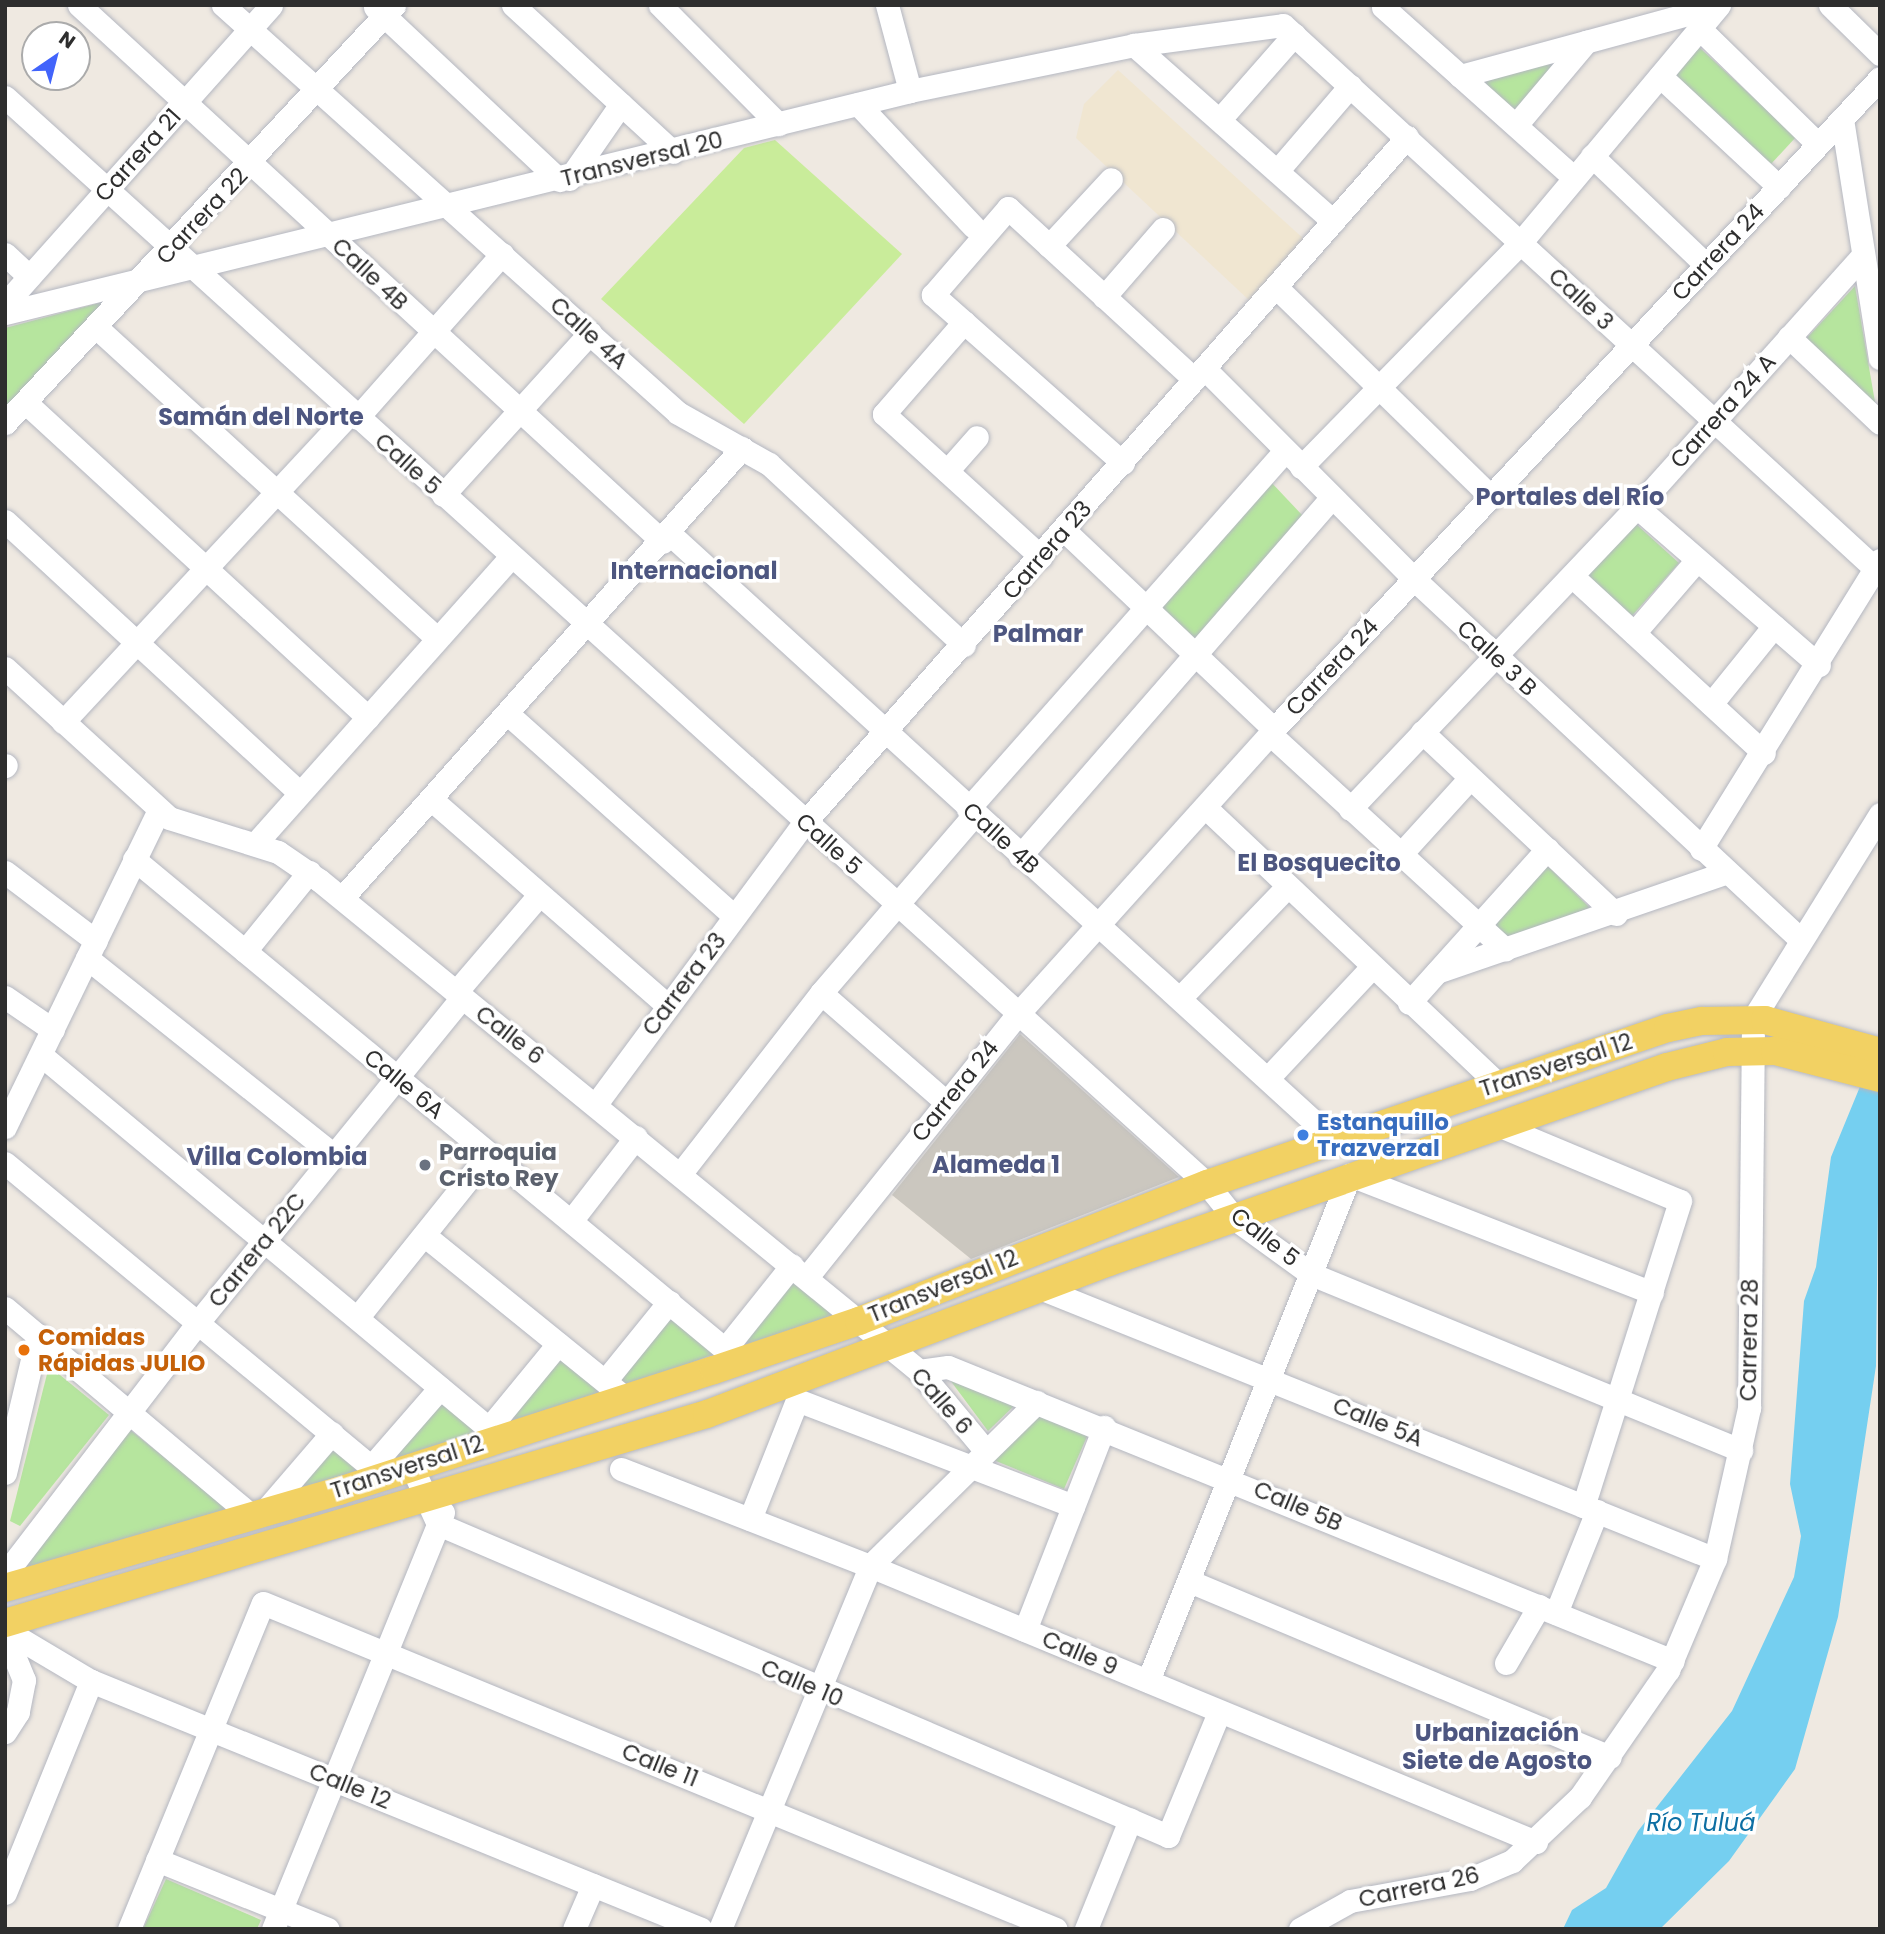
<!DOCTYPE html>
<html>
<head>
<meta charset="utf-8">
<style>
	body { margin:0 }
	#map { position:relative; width:1885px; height:1934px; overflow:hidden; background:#efe9e1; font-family:Poppins,sans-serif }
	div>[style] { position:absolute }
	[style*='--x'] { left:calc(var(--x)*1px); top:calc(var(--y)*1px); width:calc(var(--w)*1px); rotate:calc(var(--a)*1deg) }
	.education>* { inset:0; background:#f0e6d1 }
	.green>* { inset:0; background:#b6e59e }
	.pitch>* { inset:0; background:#c9ec9a }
	.water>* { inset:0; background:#75cff0 }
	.building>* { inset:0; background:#cbc7bf }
	.roads { filter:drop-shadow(0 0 2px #b4b7c1) drop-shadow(0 0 2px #b4b7c1) }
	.minor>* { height:23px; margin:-11.5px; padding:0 11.5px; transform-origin:11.5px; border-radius:11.5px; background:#fff }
	.major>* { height:28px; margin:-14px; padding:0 14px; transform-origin:14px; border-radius:14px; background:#f2d163 }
	.dots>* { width:19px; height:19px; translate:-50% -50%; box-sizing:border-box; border:4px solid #fff; border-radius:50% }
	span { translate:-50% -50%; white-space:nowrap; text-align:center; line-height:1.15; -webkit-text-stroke:7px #fff; paint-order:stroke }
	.street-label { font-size:23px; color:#2e2e2e }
	.shop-label { font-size:23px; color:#366cbe; font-weight:700 }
	.left { translate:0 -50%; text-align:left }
	.worship-label { font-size:23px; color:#5b616d; font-weight:700 }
	.food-label { font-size:23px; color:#c56008; font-weight:700 }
	.neighbourhood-label { font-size:24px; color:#4d5680; font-weight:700 }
	.water-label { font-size:24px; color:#0d6fa3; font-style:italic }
	.frame { position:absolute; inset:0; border:7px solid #2e2e2e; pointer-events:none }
	.north { position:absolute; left:21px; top:21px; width:70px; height:70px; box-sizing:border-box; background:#fff; border:2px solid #ababab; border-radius:50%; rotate:35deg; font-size:19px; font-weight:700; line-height:28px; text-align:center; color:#2e2e2e }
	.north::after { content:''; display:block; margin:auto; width:24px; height:32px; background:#4264fb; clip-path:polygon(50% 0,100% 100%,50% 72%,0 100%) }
</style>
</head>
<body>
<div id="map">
	<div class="education">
		<i style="clip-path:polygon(1118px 70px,1305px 240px,1251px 302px,1076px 138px,1084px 104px)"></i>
	</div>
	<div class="green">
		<i style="clip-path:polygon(1699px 47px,1796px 137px,1771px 164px,1674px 77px)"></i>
		<i style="clip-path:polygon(1559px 57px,1514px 115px,1473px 82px)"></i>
		<i style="clip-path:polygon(1855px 286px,1876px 408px,1803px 342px)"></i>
		<i style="clip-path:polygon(103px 302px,5px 409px,5px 328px)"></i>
		<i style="clip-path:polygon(1269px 480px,1303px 516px,1194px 640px,1157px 607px)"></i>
		<i style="clip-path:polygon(1635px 523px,1679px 563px,1631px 617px,1586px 574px)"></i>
		<i style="clip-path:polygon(1544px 862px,1590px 908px,1506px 940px,1489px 925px)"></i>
		<i style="clip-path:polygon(792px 1275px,841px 1315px,735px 1350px)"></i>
		<i style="clip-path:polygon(669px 1316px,717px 1353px,627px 1387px,616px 1380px)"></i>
		<i style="clip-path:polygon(560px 1354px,606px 1392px,499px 1426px)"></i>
		<i style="clip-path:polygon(49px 1366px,109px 1415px,20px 1526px,10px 1521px)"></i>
		<i style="clip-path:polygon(950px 1380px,1015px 1405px,988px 1431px)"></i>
		<i style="clip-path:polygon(441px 1402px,477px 1433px,387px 1464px)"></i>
		<i style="clip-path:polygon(1042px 1413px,1089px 1432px,1064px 1489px,991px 1459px)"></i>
		<i style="clip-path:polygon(129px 1429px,230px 1510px,24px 1568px)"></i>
		<i style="clip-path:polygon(332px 1444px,366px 1473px,289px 1496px)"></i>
		<i style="clip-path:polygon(166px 1879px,261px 1920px,257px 1929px,143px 1929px)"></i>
	</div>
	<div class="pitch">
		<i style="clip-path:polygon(775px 140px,902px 254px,744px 424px,601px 299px,744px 148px)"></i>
	</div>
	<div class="water">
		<i style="clip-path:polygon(1880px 1038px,1876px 1366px,1838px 1617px,1795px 1769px,1729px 1861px,1660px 1929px,1563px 1929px,1572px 1910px,1606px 1888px,1638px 1831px,1732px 1711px,1794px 1577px,1801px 1536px,1790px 1484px,1804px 1301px,1816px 1267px,1831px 1157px)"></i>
	</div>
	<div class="building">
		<i style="clip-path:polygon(1020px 1034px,1179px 1177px,971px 1259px,892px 1195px)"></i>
	</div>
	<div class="roads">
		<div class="minor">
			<i style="--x:79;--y:5;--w:793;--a:42.6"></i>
			<i style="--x:223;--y:5;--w:611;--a:41.88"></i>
			<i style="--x:678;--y:413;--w:104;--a:29.3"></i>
			<i style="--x:769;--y:464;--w:266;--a:42.9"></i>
			<i style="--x:513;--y:5;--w:217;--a:42.6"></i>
			<i style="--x:660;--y:5;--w:168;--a:45.2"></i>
			<i style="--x:887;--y:5;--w:89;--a:75"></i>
			<i style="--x:1830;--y:5;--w:70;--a:44.4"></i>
			<i style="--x:375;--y:7;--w:253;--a:43.2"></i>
			<i style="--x:1383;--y:7;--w:255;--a:41.8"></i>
			<i style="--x:1699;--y:28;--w:166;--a:44.3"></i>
			<i style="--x:1134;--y:45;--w:266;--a:41.5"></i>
			<i style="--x:1460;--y:76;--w:267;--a:-15.2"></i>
			<i style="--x:1660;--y:76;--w:163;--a:43"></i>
			<i style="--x:5;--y:97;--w:1621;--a:42.12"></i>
			<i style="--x:1207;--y:1184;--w:45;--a:51.3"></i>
			<i style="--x:1235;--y:1219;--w:94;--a:35.9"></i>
			<i style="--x:1311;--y:1274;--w:465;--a:22.3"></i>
			<i style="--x:858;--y:104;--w:168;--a:46.7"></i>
			<i style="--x:1221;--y:118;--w:111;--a:-48.7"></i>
			<i style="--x:1842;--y:119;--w:242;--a:81"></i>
			<i style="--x:1516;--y:125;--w:109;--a:-49.9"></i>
			<i style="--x:1592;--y:156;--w:158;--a:43.7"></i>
			<i style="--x:1278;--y:170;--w:111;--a:-49.4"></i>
			<i style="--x:569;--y:179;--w:91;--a:-55.3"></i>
			<i style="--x:1049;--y:246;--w:91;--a:-47.2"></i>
			<i style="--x:5;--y:254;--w:33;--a:43"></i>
			<i style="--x:1276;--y:287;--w:301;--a:44.3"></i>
			<i style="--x:1104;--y:297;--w:90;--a:-49.1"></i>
			<i style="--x:5;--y:304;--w:400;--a:-48.3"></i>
			<i style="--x:5;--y:313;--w:932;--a:-13.78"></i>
			<i style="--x:910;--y:91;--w:229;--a:-11.6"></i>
			<i style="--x:1134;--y:45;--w:150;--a:-7.6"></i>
			<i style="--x:1283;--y:25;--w:810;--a:42.55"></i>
			<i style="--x:964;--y:322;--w:122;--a:131"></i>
			<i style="--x:884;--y:414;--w:212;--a:42.3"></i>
			<i style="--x:96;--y:327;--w:462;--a:42.4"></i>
			<i style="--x:1789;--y:337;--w:125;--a:43.4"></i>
			<i style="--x:1204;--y:368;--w:298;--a:45.1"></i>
			<i style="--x:1414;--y:579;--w:526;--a:43"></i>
			<i style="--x:25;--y:402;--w:466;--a:42.6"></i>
			<i style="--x:357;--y:418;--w:219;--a:-48.5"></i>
			<i style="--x:5;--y:423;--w:571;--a:-47.06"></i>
			<i style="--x:1123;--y:463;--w:254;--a:-138.5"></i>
			<i style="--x:933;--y:295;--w:115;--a:-49.2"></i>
			<i style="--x:1008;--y:208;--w:253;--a:42.6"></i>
			<i style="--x:1301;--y:467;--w:315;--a:-45.6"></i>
			<i style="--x:1521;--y:242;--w:309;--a:-50.1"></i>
			<i style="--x:947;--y:471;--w:45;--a:-48.6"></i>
			<i style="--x:443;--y:495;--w:219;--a:-47.8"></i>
			<i style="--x:1637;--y:507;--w:241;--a:41"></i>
			<i style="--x:5;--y:521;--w:400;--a:42.7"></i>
			<i style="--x:1064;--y:530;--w:289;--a:43.5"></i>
			<i style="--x:670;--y:534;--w:899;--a:42.39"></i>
			<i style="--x:1572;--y:576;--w:261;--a:42.7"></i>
			<i style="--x:1634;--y:633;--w:96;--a:-49.2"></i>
			<i style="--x:5;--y:668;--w:222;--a:42.4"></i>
			<i style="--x:169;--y:818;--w:114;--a:17.3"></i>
			<i style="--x:278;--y:852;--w:50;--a:34.3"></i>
			<i style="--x:319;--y:880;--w:775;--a:39.29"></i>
			<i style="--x:919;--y:1371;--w:103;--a:50.1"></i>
			<i style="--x:1711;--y:704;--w:100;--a:-51.1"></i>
			<i style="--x:509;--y:715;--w:302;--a:41.8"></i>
			<i style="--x:63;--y:722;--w:423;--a:-47.1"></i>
			<i style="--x:1422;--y:732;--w:266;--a:43.2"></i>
			<i style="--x:1270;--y:734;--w:319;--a:42.5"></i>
			<i style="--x:5;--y:766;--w:1;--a:-45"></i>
			<i style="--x:432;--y:800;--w:312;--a:41.1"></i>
			<i style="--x:1205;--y:807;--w:403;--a:43.4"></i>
			<i style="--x:968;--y:809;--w:478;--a:-48.5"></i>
			<i style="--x:1350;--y:809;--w:417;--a:-46.5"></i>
			<i style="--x:1637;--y:507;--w:338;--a:-48.1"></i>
			<i style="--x:255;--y:844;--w:385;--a:-48.3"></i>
			<i style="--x:1701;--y:849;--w:340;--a:-58.2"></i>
			<i style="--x:1400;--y:855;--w:104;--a:-47.7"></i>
			<i style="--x:1020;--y:856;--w:474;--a:-49"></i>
			<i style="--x:134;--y:859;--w:786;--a:39.68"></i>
			<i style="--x:5;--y:872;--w:114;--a:37.2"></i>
			<i style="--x:342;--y:898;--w:602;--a:-48.37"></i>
			<i style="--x:245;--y:951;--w:102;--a:-51"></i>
			<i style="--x:87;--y:958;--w:316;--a:38.6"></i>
			<i style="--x:1437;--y:972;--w:307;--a:-19"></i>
			<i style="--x:456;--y:992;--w:128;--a:-49.4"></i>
			<i style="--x:821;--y:993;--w:164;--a:41.1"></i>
			<i style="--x:5;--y:997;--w:58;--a:34.5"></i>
			<i style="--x:1180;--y:998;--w:153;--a:-46.1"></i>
			<i style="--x:1409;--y:1003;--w:207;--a:-48.1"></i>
			<i style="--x:41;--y:1055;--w:596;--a:39.83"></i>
			<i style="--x:1268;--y:1078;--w:149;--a:-46.9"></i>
			<i style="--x:596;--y:1104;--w:351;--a:-53.5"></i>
			<i style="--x:805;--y:822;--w:912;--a:-48.69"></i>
			<i style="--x:1498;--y:1125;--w:197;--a:22.7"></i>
			<i style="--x:1680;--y:1201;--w:320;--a:107.6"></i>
			<i style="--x:5;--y:1127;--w:352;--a:-64.1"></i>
			<i style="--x:5;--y:1163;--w:490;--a:39.7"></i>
			<i style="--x:681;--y:1173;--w:228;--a:-52.1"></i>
			<i style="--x:821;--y:993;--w:235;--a:-49.3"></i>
			<i style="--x:571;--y:1221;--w:106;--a:-52.3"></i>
			<i style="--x:424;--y:1235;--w:257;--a:39"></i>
			<i style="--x:807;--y:1277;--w:334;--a:-51.3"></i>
			<i style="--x:1016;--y:1016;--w:386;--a:-48"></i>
			<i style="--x:1274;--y:729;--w:889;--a:-47.05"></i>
			<i style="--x:1040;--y:1288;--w:727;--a:21.87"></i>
			<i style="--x:5;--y:1308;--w:323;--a:40.1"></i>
			<i style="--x:357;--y:1318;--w:211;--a:-51.3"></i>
			<i style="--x:725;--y:1349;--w:107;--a:-51.4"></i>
			<i style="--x:919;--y:1371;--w:29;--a:-8"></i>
			<i style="--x:948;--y:1367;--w:782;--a:22.07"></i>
			<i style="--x:605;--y:1381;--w:102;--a:-51"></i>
			<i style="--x:489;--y:1428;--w:109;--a:-50.6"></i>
			<i style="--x:411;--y:1465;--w:65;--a:65.4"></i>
			<i style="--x:438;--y:1524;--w:794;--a:23.14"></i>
			<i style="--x:1168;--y:1836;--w:134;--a:-67.6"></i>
			<i style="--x:371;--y:1467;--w:105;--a:-48.9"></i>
			<i style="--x:621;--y:1469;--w:267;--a:21.3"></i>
			<i style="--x:870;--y:1566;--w:721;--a:22.51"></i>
			<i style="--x:5;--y:1473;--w:142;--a:-76.6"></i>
			<i style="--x:264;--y:1512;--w:104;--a:-49.3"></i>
			<i style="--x:750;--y:1519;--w:128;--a:-68.4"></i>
			<i style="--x:797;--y:1400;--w:296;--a:21"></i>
			<i style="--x:5;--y:1574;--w:319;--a:-52.5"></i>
			<i style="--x:199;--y:1321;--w:417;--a:-50.9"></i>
			<i style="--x:1189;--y:1581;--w:456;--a:22.7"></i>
			<i style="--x:1556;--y:1613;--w:110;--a:-68.1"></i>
			<i style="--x:5;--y:1630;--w:100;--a:30.7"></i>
			<i style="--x:91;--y:1681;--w:658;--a:22.12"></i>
			<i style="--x:1025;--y:1630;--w:218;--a:-68.7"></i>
			<i style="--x:5;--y:1634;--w:50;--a:67.6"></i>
			<i style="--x:24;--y:1680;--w:33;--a:101"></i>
			<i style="--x:18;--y:1712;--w:24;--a:123"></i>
			<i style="--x:1506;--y:1663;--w:66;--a:-59.9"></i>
			<i style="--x:1148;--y:1681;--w:545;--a:-68.24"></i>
			<i style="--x:1350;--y:1175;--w:324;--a:21.3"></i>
			<i style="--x:157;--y:1860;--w:184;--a:22"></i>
			<i style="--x:5;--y:1893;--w:229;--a:-67.9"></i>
			<i style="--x:129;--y:1929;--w:352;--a:-67.7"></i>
			<i style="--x:263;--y:1603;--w:857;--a:22.35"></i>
			<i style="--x:273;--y:1929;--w:450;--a:-67.8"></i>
			<i style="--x:574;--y:1929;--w:48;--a:-66.6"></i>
			<i style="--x:720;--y:1929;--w:393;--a:-67.5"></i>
			<i style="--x:870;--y:1566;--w:234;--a:-44.5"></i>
			<i style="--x:1086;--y:1929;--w:118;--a:-68"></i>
			<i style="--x:1300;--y:1929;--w:57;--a:-29.2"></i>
			<i style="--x:1350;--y:1901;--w:122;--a:-10.4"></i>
			<i style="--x:1470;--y:1879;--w:46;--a:-23.2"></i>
			<i style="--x:1512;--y:1861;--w:93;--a:-43.3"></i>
			<i style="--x:1580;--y:1797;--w:155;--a:-55.3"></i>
			<i style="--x:1668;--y:1670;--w:121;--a:-67.1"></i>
			<i style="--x:1715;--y:1559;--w:155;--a:-77.3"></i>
			<i style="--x:1749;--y:1408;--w:389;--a:-89.4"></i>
			<i style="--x:1753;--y:1019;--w:241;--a:-58.2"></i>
		</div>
		<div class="major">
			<i style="--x:5;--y:1588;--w:348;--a:-16.2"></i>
			<i style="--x:339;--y:1491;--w:394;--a:-17.9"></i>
			<i style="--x:714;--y:1370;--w:153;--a:-18.7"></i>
			<i style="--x:859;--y:1321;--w:374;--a:-21.5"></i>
			<i style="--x:1207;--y:1184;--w:487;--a:-18.7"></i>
			<i style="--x:1668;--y:1028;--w:35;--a:-12"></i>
			<i style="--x:1702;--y:1021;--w:63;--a:-0.9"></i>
			<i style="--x:1765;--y:1020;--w:119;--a:15.5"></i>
			<i style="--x:5;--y:1623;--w:732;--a:-16.58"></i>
			<i style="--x:707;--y:1414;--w:430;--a:-20.7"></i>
			<i style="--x:1109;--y:1262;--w:591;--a:-19.26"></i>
			<i style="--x:1667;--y:1067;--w:62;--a:-14"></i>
			<i style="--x:1727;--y:1052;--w:48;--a:-1.2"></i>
			<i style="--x:1775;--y:1051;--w:108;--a:14.4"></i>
		</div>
	</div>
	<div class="dots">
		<i style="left:1303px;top:1135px;background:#3f7fe0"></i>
		<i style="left:425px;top:1165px;background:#6b7280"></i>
		<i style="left:24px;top:1350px;background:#e8710a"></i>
	</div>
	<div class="street-label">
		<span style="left:138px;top:155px;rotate:-48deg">Carrera 21</span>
		<span style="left:642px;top:159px;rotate:-14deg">Transversal 20</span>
		<span style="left:202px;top:216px;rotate:-47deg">Carrera 22</span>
		<span style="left:1718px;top:252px;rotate:-47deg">Carrera 24</span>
		<span style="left:370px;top:274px;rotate:43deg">Calle 4B</span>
		<span style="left:1581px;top:299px;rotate:43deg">Calle 3</span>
		<span style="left:589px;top:333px;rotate:42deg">Calle 4A</span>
		<span style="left:1723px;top:411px;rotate:-48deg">Carrera 24 A</span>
		<span style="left:408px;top:464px;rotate:42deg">Calle 5</span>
		<span style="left:1047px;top:550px;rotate:-49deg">Carrera 23</span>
		<span style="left:1497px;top:658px;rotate:43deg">Calle 3 B</span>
		<span style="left:1332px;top:667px;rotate:-47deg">Carrera 24</span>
		<span style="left:1001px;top:838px;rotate:42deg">Calle 4B</span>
		<span style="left:829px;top:844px;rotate:42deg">Calle 5</span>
		<span style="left:684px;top:984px;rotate:-53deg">Carrera 23</span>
		<span style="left:510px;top:1035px;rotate:38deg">Calle 6</span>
		<span style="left:1556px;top:1065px;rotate:-18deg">Transversal 12</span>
		<span style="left:404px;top:1084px;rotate:39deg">Calle 6A</span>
		<span style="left:955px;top:1091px;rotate:-51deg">Carrera 24</span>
		<span style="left:1265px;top:1237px;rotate:38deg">Calle 5</span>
		<span style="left:257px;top:1250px;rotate:-51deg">Carrera 22C</span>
		<span style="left:943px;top:1286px;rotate:-22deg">Transversal 12</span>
		<span style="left:1749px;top:1340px;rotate:-89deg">Carrera 28</span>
		<span style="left:942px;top:1401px;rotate:49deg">Calle 6</span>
		<span style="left:1378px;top:1422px;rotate:22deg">Calle 5A</span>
		<span style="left:407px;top:1467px;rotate:-18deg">Transversal 12</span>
		<span style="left:1298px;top:1506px;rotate:23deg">Calle 5B</span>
		<span style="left:1080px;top:1653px;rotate:23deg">Calle 9</span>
		<span style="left:802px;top:1683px;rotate:23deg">Calle 10</span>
		<span style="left:660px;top:1765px;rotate:22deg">Calle 11</span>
		<span style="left:350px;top:1786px;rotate:22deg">Calle 12</span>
		<span style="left:1419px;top:1887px;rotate:-12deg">Carrera 26</span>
	</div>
	<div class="shop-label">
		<span class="left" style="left:1317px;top:1135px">Estanquillo<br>Trazverzal</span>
	</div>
	<div class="worship-label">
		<span class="left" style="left:439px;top:1165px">Parroquia<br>Cristo Rey</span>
	</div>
	<div class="food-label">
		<span class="left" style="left:38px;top:1350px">Comidas<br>Rápidas JULIO</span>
	</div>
	<div class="neighbourhood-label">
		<span style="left:261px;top:417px">Samán del Norte</span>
		<span style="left:1570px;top:497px">Portales del Río</span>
		<span style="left:694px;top:571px">Internacional</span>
		<span style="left:1038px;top:634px">Palmar</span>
		<span style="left:1319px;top:863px">El Bosquecito</span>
		<span style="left:277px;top:1157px">Villa Colombia</span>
		<span style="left:996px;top:1165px">Alameda 1</span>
		<span style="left:1497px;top:1747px">Urbanización<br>Siete de Agosto</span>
	</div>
	<div class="water-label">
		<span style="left:1701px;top:1823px">Río Tuluá</span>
	</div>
	<div class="frame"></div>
	<div class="north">N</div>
</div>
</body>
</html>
